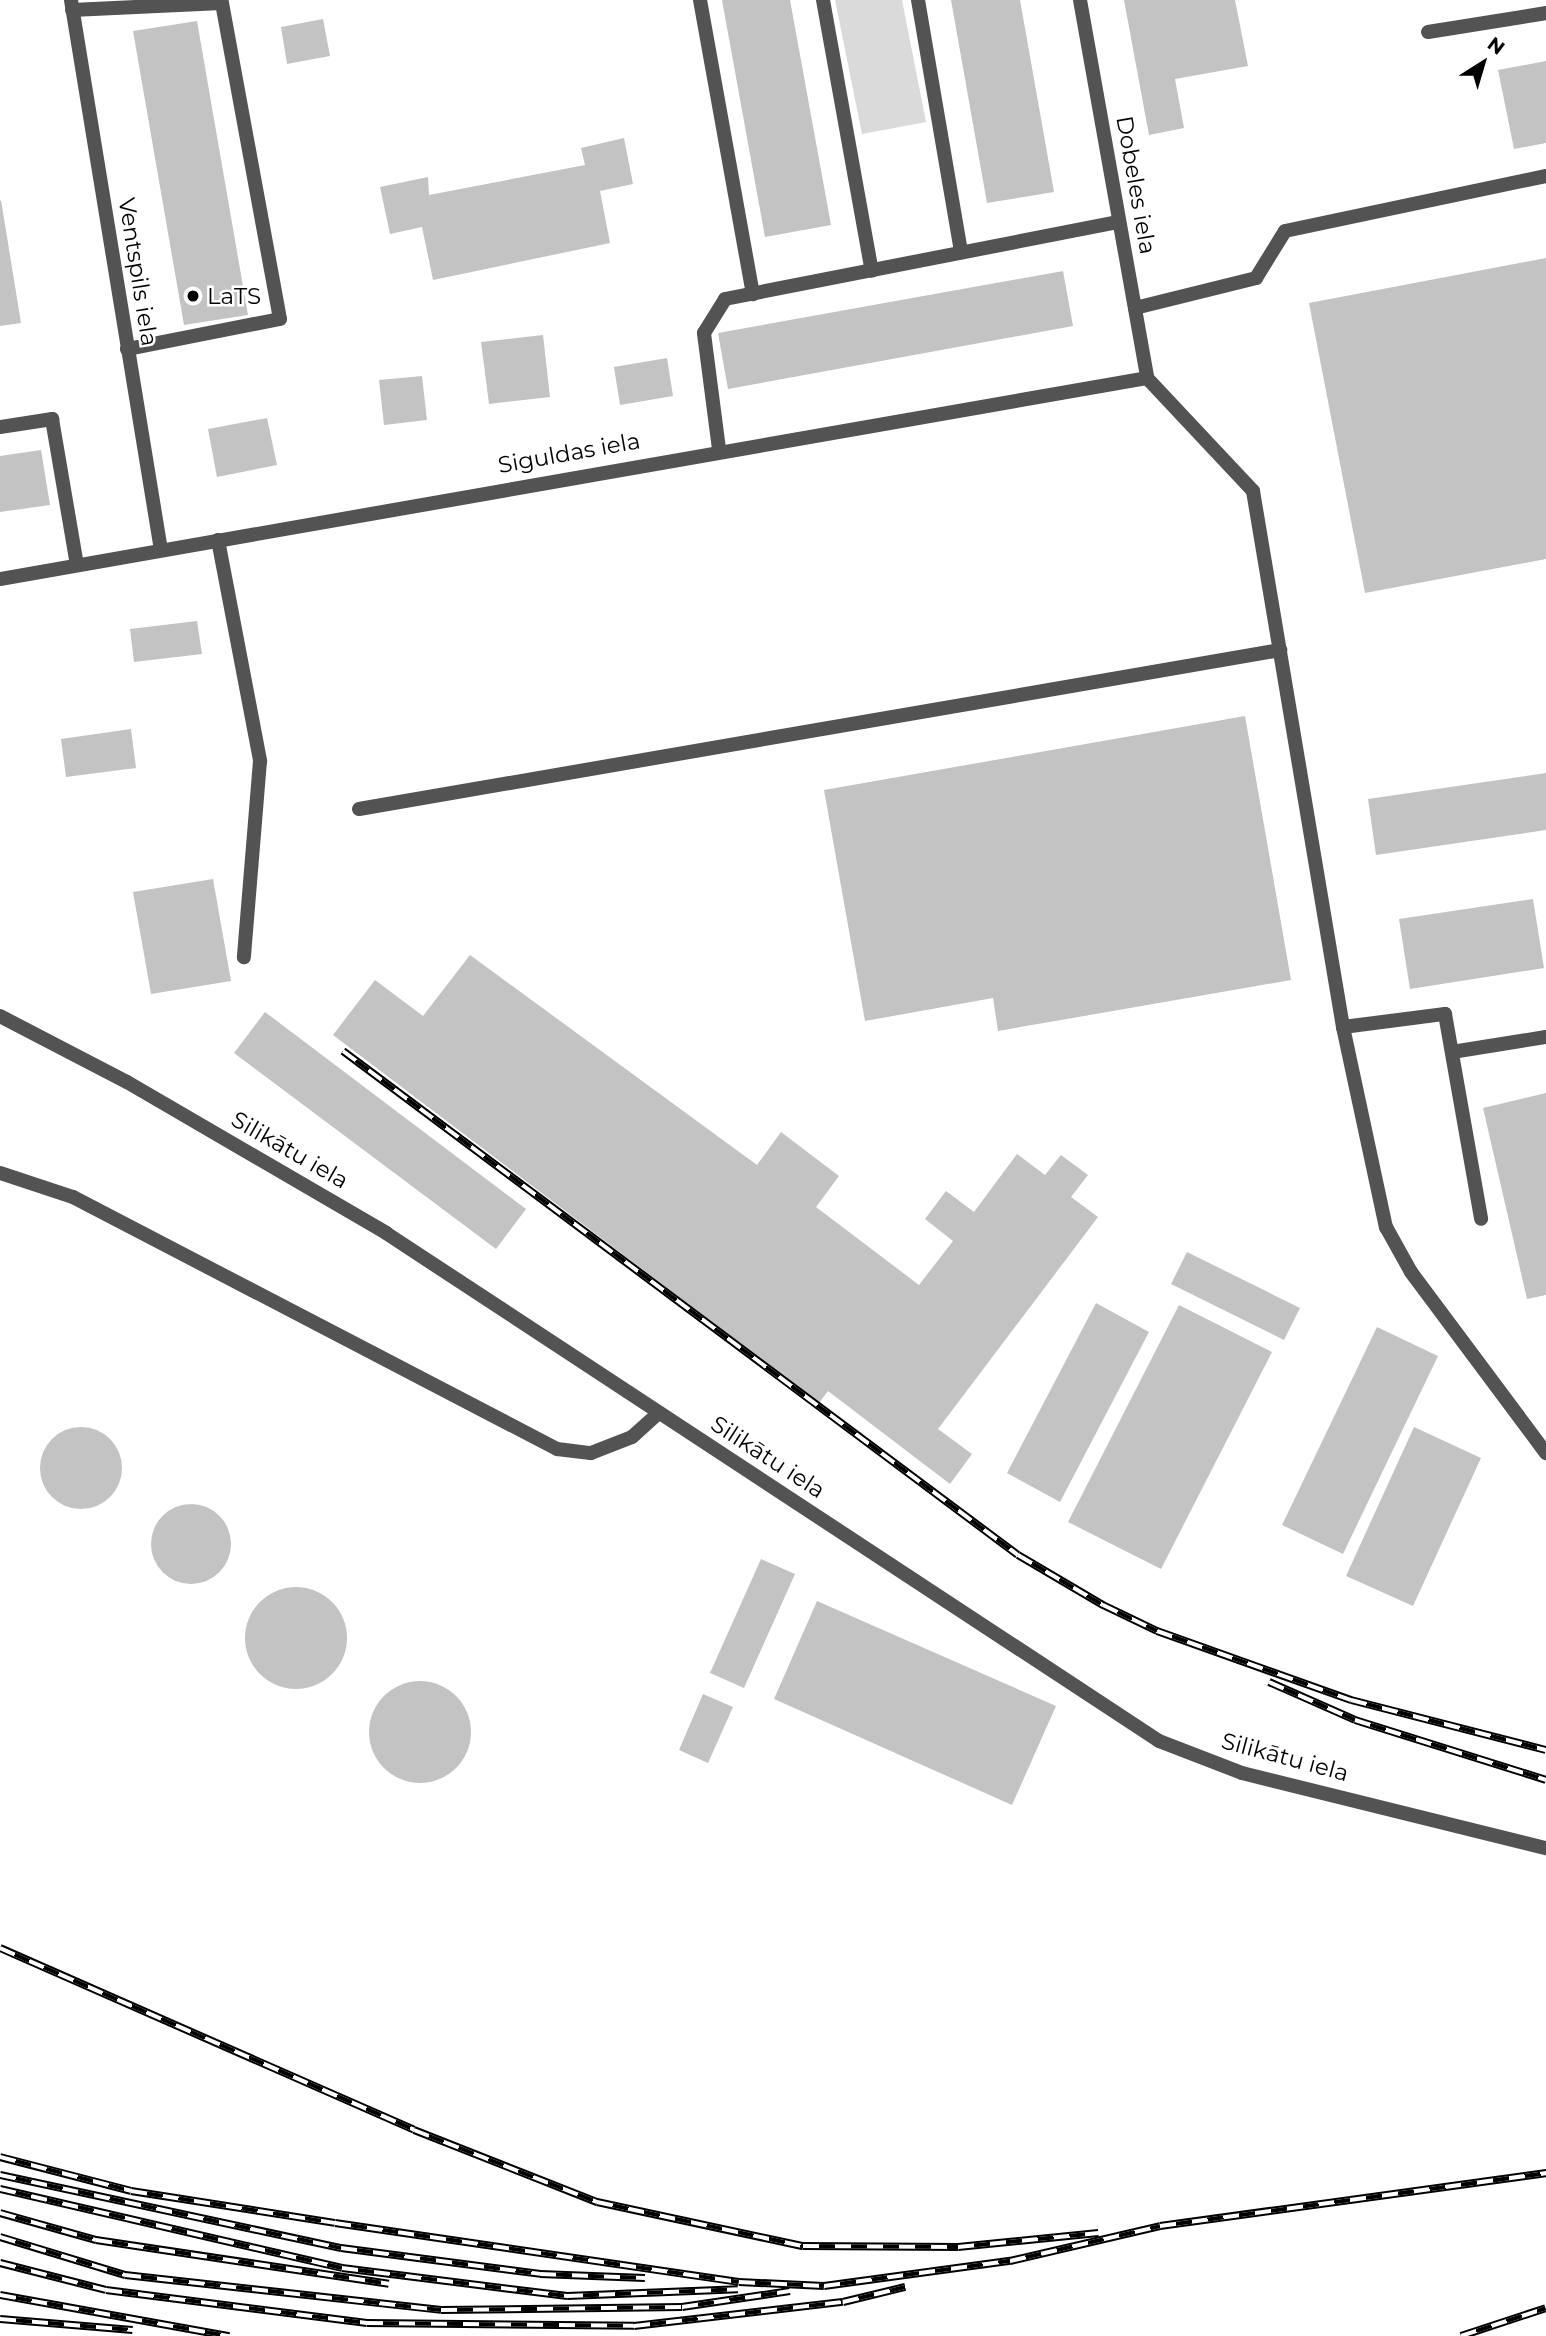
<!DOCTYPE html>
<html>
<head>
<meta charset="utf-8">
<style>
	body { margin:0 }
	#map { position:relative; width:1546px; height:2336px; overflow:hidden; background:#fff; font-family:Montserrat,sans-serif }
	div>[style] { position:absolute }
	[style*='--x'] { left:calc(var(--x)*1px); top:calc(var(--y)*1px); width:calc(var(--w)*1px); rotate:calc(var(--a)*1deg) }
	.green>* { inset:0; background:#dadada }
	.building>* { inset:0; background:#c3c3c3 }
	.round { border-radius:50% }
	.service>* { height:14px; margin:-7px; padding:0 7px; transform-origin:7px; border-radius:7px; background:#535353 }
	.minor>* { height:14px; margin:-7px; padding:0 7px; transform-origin:7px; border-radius:7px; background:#535353 }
	.rail>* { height:8px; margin-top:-4px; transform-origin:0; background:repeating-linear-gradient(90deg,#fff 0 16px,#000 0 32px); box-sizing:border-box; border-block:2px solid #000 }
	.dots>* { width:19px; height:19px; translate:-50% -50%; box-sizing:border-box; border:4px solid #fff; border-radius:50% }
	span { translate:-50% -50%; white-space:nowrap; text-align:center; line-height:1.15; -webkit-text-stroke:5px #fff; paint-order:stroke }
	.street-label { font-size:23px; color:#000 }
	.poi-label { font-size:23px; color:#000 }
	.left { translate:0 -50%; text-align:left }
	.north { position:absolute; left:1448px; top:28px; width:70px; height:70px; -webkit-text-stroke:5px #fff; paint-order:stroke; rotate:37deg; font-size:19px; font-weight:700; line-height:28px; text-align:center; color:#000 }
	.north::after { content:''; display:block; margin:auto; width:24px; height:32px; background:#000; clip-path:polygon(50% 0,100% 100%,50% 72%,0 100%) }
</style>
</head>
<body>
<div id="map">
	<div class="green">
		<i style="clip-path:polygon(835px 0,902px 0,926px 122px,862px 134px)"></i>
	</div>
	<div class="building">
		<i style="clip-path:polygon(722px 0,790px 0,831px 225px,765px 237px)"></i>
		<i style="clip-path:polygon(951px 0,1020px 0,1054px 192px,987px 203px)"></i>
		<i style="clip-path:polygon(1124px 0,1235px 0,1248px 66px,1175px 79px,1184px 128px,1149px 135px)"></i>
		<i style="clip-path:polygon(323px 19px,330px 56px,287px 64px,281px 27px)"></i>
		<i style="clip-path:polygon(197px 21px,248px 315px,184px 325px,133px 31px)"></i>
		<i style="clip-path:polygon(1546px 61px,1546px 143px,1514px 149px,1498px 70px)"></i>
		<i style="clip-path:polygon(624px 138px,633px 184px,600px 191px,610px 243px,433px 280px,422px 227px,390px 234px,380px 187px,428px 177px,429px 195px,585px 165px,581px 148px)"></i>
		<i style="clip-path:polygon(1px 200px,21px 323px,0 326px,0 201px)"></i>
		<i style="clip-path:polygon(1546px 258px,1546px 559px,1365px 593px,1309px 303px)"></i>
		<i style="clip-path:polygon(1063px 271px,1073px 326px,728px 389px,718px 333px)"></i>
		<i style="clip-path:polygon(543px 335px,550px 397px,489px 404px,481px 342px)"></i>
		<i style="clip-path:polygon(667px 358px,673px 396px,620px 405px,614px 367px)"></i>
		<i style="clip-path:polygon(422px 376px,427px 420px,384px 425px,379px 380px)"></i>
		<i style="clip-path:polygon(267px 418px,277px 465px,217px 477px,208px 429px)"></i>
		<i style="clip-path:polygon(41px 450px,50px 505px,0 512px,0 456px)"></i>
		<i style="clip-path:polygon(197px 621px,202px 654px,134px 662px,130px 629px)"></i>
		<i style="clip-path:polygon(1245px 716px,1291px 980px,998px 1031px,993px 998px,865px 1021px,824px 790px)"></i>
		<i style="clip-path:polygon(131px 729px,136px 768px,66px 777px,61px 739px)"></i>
		<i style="clip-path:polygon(1546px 773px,1546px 830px,1376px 855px,1368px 799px)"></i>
		<i style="clip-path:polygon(213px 879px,231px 981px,151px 994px,133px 892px)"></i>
		<i style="clip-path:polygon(1533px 899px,1544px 968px,1410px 989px,1399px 919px)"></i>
		<i style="clip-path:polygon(470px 955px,757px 1165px,781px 1132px,839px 1176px,816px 1207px,919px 1285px,953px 1241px,925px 1219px,946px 1191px,974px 1212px,1017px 1154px,1045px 1175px,1061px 1155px,1088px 1175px,1071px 1197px,1098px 1217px,938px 1429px,972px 1454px,950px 1484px,828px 1391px,819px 1403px,333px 1035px,375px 980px,423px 1016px)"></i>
		<i style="clip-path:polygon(265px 1012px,526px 1209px,496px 1249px,234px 1053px)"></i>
		<i style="clip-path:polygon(1546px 1093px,1546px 1295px,1527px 1299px,1483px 1108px)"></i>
		<i style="clip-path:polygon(1187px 1252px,1300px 1308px,1284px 1340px,1171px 1284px)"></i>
		<i style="clip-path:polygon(1096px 1303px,1149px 1332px,1060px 1502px,1007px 1473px)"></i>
		<i style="clip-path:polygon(1179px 1305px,1272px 1352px,1161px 1569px,1068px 1522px)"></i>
		<i style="clip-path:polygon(1377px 1327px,1438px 1356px,1343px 1554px,1282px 1525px)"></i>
		<i style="clip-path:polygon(1414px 1427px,1481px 1458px,1413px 1606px,1346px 1576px)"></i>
		<i class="round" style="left:40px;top:1427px;width:82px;height:82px"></i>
		<i class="round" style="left:151px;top:1504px;width:80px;height:80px"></i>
		<i style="clip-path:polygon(761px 1559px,795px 1574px,744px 1688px,710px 1673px)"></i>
		<i class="round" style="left:245px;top:1587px;width:102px;height:102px"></i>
		<i style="clip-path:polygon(817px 1601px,1056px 1706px,1012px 1805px,774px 1699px)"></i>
		<i class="round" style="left:369px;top:1681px;width:102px;height:102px"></i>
		<i style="clip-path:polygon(703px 1694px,733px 1707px,708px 1763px,679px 1750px)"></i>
	</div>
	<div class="service">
		<i style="--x:700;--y:0;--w:299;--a:79.8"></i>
		<i style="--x:823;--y:0;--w:275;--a:79.8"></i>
		<i style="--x:918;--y:0;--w:256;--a:80.3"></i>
		<i style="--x:72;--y:10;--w:150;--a:-2.7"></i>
		<i style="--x:222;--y:3;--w:321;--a:79.6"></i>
		<i style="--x:280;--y:319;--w:156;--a:168.9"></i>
		<i style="--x:1428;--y:32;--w:120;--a:-9.1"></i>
		<i style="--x:1135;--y:308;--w:125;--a:-13.9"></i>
		<i style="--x:1256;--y:278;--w:55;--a:-58.3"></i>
		<i style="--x:1285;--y:231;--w:267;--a:-11.9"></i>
		<i style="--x:0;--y:427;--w:53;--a:-8.7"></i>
		<i style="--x:52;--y:419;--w:148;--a:80.3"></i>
		<i style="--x:719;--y:449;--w:117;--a:-97.4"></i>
		<i style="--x:704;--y:333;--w:40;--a:-58"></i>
		<i style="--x:725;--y:299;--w:401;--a:-11.1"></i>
		<i style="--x:218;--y:540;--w:225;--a:79.2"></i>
		<i style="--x:260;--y:761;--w:197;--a:94.7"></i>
		<i style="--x:359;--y:809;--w:935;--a:-9.79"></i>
		<i style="--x:1343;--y:1027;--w:103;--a:-7.3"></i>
		<i style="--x:1445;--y:1014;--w:208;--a:80"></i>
		<i style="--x:1452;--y:1052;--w:95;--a:-9.1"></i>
		<i style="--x:0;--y:1173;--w:77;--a:18.2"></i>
		<i style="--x:73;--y:1197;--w:546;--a:27.5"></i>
		<i style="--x:557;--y:1449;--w:34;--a:7"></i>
		<i style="--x:591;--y:1453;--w:44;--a:-21.3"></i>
		<i style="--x:632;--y:1437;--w:36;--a:-42"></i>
		<i style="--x:1411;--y:1272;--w:226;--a:53.3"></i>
	</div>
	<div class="minor">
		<i style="--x:71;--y:0;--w:557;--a:80.71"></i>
		<i style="--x:1080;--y:0;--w:384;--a:79.9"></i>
		<i style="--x:1147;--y:378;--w:155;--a:46.8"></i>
		<i style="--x:1253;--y:491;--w:544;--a:80.47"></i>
		<i style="--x:1343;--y:1027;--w:205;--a:77.9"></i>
		<i style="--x:1386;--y:1227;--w:51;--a:60.9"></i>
		<i style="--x:0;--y:579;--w:1164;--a:-9.94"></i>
		<i style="--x:0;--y:1016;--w:143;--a:27.5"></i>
		<i style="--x:127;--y:1082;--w:300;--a:30.2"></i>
		<i style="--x:386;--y:1233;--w:925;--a:33.31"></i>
		<i style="--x:1159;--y:1741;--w:89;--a:21.1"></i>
		<i style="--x:1242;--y:1773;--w:313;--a:13.9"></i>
	</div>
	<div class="rail">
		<i style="--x:343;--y:1051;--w:842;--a:36.75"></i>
		<i style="--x:1018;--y:1555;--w:99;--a:30.5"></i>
		<i style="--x:1103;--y:1605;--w:60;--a:25.7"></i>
		<i style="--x:1157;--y:1631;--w:206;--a:19.6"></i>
		<i style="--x:1351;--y:1700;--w:201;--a:14.4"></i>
		<i style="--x:1269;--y:1682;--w:94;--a:23.8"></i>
		<i style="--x:1355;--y:1720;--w:200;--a:17.4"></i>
		<i style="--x:0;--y:1948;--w:452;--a:23.7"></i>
		<i style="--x:414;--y:2130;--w:197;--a:21.5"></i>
		<i style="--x:597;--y:2202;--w:211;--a:12.1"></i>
		<i style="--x:803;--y:2246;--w:155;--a:0.4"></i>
		<i style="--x:958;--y:2247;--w:141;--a:-5.7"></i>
		<i style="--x:0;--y:2157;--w:135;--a:14.5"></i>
		<i style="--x:131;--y:2191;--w:206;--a:8.9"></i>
		<i style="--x:335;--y:2223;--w:408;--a:8.3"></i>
		<i style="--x:739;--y:2282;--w:85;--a:2.7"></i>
		<i style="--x:824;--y:2286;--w:188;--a:-7.7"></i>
		<i style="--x:1010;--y:2261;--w:154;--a:-13.1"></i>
		<i style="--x:1160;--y:2226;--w:390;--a:-7.8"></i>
		<i style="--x:0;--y:2175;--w:349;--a:12.1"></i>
		<i style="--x:341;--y:2248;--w:201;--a:7.4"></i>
		<i style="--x:540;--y:2274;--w:105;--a:2.2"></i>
		<i style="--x:0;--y:2189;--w:351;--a:13"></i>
		<i style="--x:342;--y:2268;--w:227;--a:7.1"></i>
		<i style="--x:567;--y:2296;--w:171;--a:-2.3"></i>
		<i style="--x:0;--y:2213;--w:100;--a:15.7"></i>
		<i style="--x:96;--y:2240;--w:296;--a:8.5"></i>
		<i style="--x:0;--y:2237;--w:131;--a:16.9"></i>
		<i style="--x:125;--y:2275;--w:318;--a:6.3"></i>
		<i style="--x:441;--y:2310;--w:241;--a:-0.7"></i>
		<i style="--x:682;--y:2307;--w:109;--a:-8.4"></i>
		<i style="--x:0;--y:2263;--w:109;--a:14.3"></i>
		<i style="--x:106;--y:2290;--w:263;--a:7.2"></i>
		<i style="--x:367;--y:2323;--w:267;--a:0.6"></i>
		<i style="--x:634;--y:2326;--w:210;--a:-6.6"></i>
		<i style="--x:843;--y:2302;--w:64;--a:-13.6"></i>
		<i style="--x:0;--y:2295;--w:233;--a:10.2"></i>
		<i style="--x:0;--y:2319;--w:133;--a:4.7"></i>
		<i style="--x:1461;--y:2336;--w:89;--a:-18.2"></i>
	</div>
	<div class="dots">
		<i style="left:193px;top:296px;background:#000"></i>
	</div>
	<div class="street-label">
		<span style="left:1136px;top:185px;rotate:80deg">Dobeles iela</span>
		<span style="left:138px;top:272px;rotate:81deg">Ventspils iela</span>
		<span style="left:569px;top:453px;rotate:-10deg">Siguldas iela</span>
		<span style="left:290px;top:1150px;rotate:30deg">Silikātu iela</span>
		<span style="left:768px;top:1457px;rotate:33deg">Silikātu iela</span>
		<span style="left:1285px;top:1757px;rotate:15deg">Silikātu iela</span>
	</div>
	<div class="poi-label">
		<span class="left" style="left:207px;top:296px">LaTS</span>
	</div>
	<div class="north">N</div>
</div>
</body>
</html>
